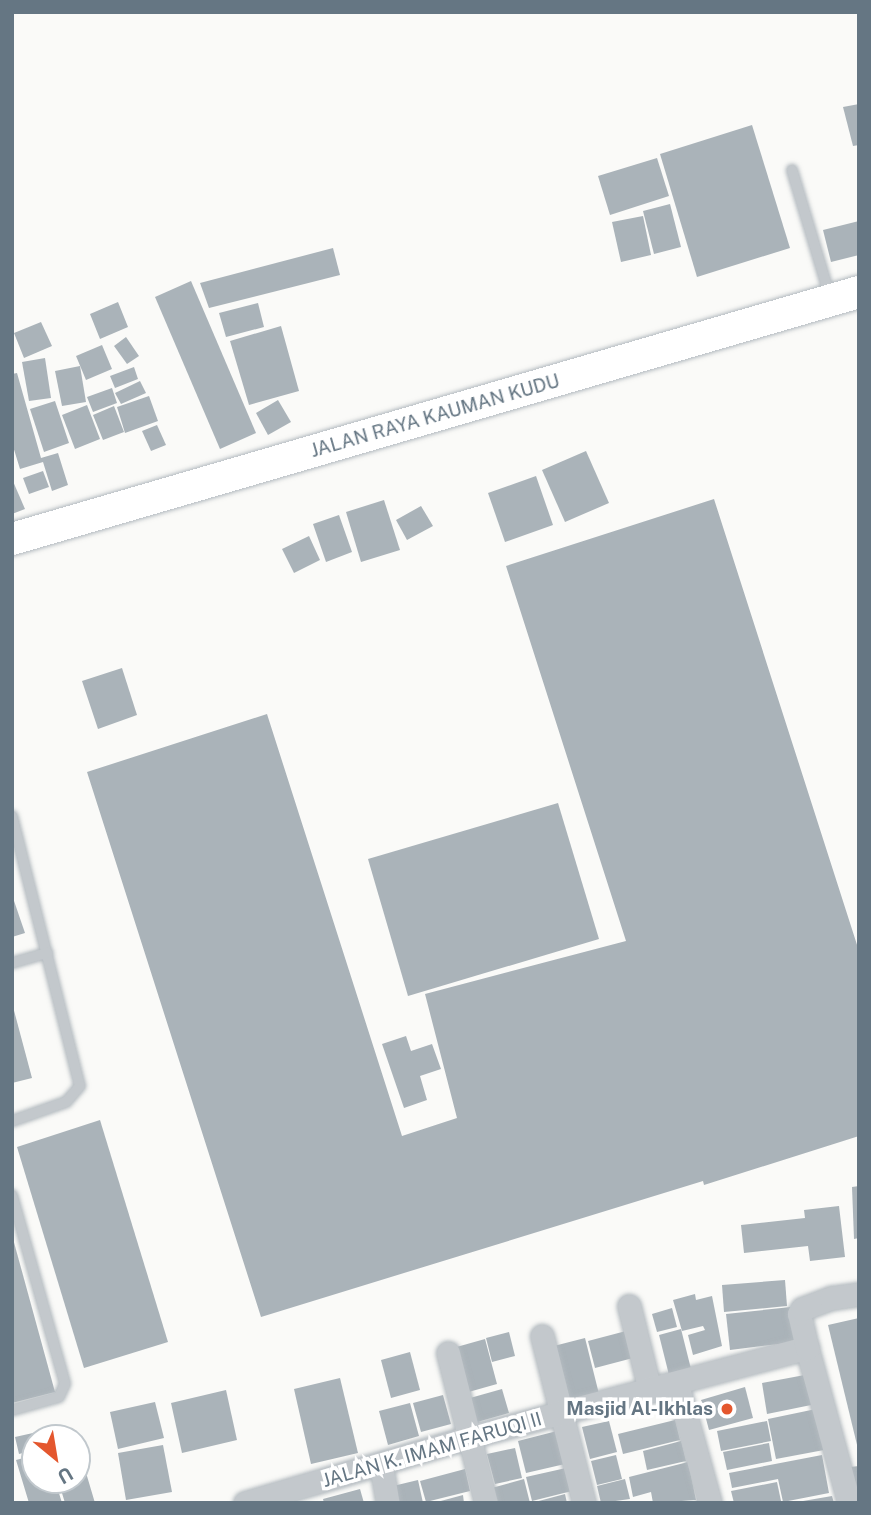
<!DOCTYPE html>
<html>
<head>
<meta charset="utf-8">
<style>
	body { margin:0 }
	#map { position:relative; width:871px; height:1515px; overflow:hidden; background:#fafaf8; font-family:"Public Sans",sans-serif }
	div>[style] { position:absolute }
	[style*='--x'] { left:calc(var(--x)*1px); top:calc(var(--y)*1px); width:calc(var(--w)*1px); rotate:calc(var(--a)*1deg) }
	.building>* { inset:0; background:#aab3b9 }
	.roads { filter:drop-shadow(0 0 2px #b3babf) drop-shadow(0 0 2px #b3babf) }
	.lane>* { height:10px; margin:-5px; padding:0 5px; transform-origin:5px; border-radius:5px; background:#c3c8cc }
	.street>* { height:23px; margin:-11.5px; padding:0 11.5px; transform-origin:11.5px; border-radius:11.5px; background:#c3c8cc }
	.secondary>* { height:32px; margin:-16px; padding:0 16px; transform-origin:16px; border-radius:16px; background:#fff }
	.dots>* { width:19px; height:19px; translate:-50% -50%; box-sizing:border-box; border:4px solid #fff; border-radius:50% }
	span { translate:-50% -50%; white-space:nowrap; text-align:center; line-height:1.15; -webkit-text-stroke:7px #fff; paint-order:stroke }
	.street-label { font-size:19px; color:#657683 }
	.poi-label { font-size:19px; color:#657683; font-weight:700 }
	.right { translate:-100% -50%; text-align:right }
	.frame { position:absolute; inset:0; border:14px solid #657683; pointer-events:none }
	.north { position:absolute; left:21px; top:1424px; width:70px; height:70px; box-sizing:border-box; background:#fff; border:2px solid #c1c8cd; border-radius:50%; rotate:150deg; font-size:19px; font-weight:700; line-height:28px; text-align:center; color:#657683 }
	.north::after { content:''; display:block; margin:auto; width:24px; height:32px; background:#e4572e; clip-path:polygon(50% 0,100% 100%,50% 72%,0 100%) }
</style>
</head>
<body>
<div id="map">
	<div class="building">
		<i style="clip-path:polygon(859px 104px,859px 145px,853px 146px,843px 107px)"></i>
		<i style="clip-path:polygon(752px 125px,790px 248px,697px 277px,660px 154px)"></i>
		<i style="clip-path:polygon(657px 158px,669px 196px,610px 215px,598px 176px)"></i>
		<i style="clip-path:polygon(670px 204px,681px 247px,654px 254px,643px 211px)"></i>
		<i style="clip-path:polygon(643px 216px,651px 255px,621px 262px,612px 222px)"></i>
		<i style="clip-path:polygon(859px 221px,859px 255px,831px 262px,823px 230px)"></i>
		<i style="clip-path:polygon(333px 248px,340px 275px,209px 308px,200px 283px)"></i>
		<i style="clip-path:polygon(191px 281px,256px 433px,220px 449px,155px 297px)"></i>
		<i style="clip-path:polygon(118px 302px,128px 327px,100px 339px,90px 314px)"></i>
		<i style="clip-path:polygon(258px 303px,264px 327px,226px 337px,219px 313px)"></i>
		<i style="clip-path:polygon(41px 322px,52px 346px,24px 358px,14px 333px)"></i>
		<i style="clip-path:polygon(281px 326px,299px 391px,249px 405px,230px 341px)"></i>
		<i style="clip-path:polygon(126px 337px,139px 356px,127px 364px,114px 346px)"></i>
		<i style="clip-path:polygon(102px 345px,112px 369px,86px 380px,76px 356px)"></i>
		<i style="clip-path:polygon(45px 358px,51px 398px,29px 401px,22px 362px)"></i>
		<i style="clip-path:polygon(80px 366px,86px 402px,62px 406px,55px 371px)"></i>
		<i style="clip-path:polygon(134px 367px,138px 379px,115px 388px,110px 376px)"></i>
		<i style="clip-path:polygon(17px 373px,41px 458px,58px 453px,68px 485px,52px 491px,43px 462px,20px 469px,12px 443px,12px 374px)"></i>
		<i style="clip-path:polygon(140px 381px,146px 393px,121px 404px,115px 393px)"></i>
		<i style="clip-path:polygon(112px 388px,117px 403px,93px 412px,87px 397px)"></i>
		<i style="clip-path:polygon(149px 396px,158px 421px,125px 433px,117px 407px)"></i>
		<i style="clip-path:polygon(278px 400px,291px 422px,268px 435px,256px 413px)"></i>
		<i style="clip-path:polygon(55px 401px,69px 443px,44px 452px,30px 409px)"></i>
		<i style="clip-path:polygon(87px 405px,100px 439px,75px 449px,62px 415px)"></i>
		<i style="clip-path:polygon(114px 406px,124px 432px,103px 440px,93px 415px)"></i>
		<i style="clip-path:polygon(157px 425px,166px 445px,151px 451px,142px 431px)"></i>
		<i style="clip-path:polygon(586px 451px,609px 503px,565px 522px,542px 470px)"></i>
		<i style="clip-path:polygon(43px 471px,49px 487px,29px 494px,23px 478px)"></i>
		<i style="clip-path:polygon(536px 476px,553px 525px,505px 542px,488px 493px)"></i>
		<i style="clip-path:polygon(12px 479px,25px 509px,12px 514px)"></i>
		<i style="clip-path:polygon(714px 499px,859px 951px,859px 1136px,704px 1185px,703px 1181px,261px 1317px,87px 772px,267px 714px,402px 1136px,457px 1118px,425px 994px,626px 941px,506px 566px)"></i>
		<i style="clip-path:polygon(384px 500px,400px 550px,361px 562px,346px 512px)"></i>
		<i style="clip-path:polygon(421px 506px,433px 526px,407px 540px,396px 520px)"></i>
		<i style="clip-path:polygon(339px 515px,352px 552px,326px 562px,313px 524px)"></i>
		<i style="clip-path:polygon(309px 536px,320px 560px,294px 573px,282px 549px)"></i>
		<i style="clip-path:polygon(122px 668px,137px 715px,98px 729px,82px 681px)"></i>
		<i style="clip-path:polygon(558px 803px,599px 939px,408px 996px,368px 859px)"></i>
		<i style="clip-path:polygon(12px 895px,25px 933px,12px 937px)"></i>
		<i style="clip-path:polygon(12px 1003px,32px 1078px,12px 1083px)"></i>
		<i style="clip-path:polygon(406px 1036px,411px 1051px,432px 1044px,441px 1069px,420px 1076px,427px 1100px,404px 1108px,382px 1044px)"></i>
		<i style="clip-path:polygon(100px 1120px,168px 1342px,84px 1368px,17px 1147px)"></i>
		<i style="clip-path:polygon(859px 1186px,859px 1238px,854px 1239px,852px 1187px)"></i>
		<i style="clip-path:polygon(839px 1206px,845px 1257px,810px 1261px,808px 1246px,744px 1253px,741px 1225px,805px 1218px,804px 1210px)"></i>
		<i style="clip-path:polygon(12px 1235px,55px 1392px,12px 1403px)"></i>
		<i style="clip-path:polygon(785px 1280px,787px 1306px,724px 1312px,722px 1285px)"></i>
		<i style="clip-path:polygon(695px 1294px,696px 1300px,712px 1296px,722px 1346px,693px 1355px,688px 1335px,705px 1330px,703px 1326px,682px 1331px,673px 1300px)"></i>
		<i style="clip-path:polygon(791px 1307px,795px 1342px,730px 1350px,726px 1314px)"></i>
		<i style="clip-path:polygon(672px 1308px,677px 1327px,657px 1332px,652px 1314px)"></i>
		<i style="clip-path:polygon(859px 1318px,859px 1449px,858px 1449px,828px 1325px)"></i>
		<i style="clip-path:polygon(681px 1329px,691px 1369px,669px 1375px,659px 1335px)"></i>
		<i style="clip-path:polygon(626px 1331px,633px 1358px,595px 1368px,588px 1341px)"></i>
		<i style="clip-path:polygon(509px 1332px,515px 1356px,492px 1362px,486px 1338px)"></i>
		<i style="clip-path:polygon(585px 1338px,599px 1394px,565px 1403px,550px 1347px)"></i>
		<i style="clip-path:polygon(485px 1339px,497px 1384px,465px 1393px,453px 1348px)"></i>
		<i style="clip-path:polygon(410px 1352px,420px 1390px,391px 1398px,381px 1360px)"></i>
		<i style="clip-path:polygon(810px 1374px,816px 1404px,767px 1414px,762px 1383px)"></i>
		<i style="clip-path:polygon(340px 1378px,358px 1453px,311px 1464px,294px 1389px)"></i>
		<i style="clip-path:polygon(745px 1387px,753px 1418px,709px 1430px,701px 1400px)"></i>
		<i style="clip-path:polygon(502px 1389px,509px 1413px,470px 1424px,463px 1400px)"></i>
		<i style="clip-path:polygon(226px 1390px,237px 1440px,182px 1453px,171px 1403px)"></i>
		<i style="clip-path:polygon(443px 1395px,451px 1424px,421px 1432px,413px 1403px)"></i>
		<i style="clip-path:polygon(155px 1402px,164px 1438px,118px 1449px,110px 1412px)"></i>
		<i style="clip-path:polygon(410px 1403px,419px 1436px,388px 1445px,379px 1411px)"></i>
		<i style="clip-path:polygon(816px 1409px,824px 1450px,776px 1459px,768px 1419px)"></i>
		<i style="clip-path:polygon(675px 1420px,680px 1440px,623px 1454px,618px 1434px)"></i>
		<i style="clip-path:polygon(609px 1421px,617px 1452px,590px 1459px,582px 1427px)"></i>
		<i style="clip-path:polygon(767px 1421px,771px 1441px,721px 1451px,717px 1431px)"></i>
		<i style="clip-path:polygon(76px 1430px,78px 1438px,51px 1438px,50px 1436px)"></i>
		<i style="clip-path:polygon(42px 1431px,44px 1438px,35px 1438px,35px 1450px,19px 1454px,15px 1437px)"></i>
		<i style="clip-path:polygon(557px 1431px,565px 1464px,526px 1473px,518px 1441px)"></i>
		<i style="clip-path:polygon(77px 1439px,83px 1461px,77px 1462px)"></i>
		<i style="clip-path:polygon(681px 1441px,686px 1461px,647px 1470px,643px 1451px)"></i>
		<i style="clip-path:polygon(769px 1443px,772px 1461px,727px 1470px,723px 1452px)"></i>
		<i style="clip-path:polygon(163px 1445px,172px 1492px,126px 1500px,118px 1453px)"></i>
		<i style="clip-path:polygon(515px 1448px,522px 1478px,495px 1484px,487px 1454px)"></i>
		<i style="clip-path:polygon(35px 1455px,35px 1480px,55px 1480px,62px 1503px,29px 1503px,16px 1460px)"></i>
		<i style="clip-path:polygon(616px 1455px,622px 1479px,597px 1485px,591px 1461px)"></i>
		<i style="clip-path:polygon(822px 1455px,829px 1493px,783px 1502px,778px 1479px,732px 1488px,729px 1473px)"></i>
		<i style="clip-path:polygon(688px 1462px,696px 1500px,653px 1503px,651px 1492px,633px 1497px,629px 1477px)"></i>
		<i style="clip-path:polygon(84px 1466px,95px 1503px,65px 1503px,58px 1480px,77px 1480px,77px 1468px)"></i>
		<i style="clip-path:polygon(859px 1466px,859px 1493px,855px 1493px,850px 1467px)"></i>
		<i style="clip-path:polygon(566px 1468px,572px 1491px,532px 1501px,526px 1477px)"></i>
		<i style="clip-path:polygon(465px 1469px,470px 1491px,426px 1502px,420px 1481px)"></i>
		<i style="clip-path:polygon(524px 1479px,530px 1503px,491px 1503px,488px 1489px)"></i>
		<i style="clip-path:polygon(625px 1479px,630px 1499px,601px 1503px,597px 1486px)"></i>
		<i style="clip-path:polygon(418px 1480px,423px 1503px,393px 1503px,389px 1487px)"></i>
		<i style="clip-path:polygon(777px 1482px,781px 1501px,734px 1503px,731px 1491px)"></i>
		<i style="clip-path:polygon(360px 1489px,364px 1503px,324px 1503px,323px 1499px)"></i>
		<i style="clip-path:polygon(565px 1494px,567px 1503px,535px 1503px,535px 1502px)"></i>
		<i style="clip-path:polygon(463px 1495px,464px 1503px,437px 1503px,437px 1502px)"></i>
		<i style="clip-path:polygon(832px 1496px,834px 1503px,804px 1503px,803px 1501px)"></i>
	</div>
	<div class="roads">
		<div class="lane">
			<i style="--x:792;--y:170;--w:133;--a:73.3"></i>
			<i style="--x:12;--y:816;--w:278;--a:75.9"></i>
			<i style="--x:80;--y:1086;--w:21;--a:131"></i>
			<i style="--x:66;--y:1102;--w:57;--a:160.6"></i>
			<i style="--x:12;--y:963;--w:37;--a:-16"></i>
			<i style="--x:12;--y:1195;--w:196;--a:74.3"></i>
			<i style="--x:65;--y:1384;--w:14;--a:115"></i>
			<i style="--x:59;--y:1397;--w:49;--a:164.5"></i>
		</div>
		<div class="street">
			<i style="--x:629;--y:1306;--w:88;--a:76.1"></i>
			<i style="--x:542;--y:1336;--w:172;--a:75.9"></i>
			<i style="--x:807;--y:1348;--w:161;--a:74.8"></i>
			<i style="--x:448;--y:1353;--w:155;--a:75.8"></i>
			<i style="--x:677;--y:1384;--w:123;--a:74.5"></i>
			<i style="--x:381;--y:1465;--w:39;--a:80"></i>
			<i style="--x:245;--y:1503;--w:234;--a:-16.4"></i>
			<i style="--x:469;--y:1437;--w:350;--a:-14.8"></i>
			<i style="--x:807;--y:1348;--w:35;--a:-103"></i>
			<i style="--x:799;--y:1314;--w:6;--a:-59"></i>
			<i style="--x:802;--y:1309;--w:31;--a:-21"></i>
			<i style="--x:831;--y:1298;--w:28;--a:-8"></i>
		</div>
		<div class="secondary">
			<i style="--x:12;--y:539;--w:882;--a:-16.26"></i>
		</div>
	</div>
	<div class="dots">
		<i style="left:727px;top:1409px;background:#e4572e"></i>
	</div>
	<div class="street-label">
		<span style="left:435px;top:416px;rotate:-16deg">JALAN RAYA KAUMAN KUDU</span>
		<span style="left:432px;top:1450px;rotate:-16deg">JALAN K. IMAM FARUQI II</span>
	</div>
	<div class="poi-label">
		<span class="right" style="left:713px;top:1409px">Masjid Al-Ikhlas</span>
	</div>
	<div class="frame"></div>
	<div class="north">U</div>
</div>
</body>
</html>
